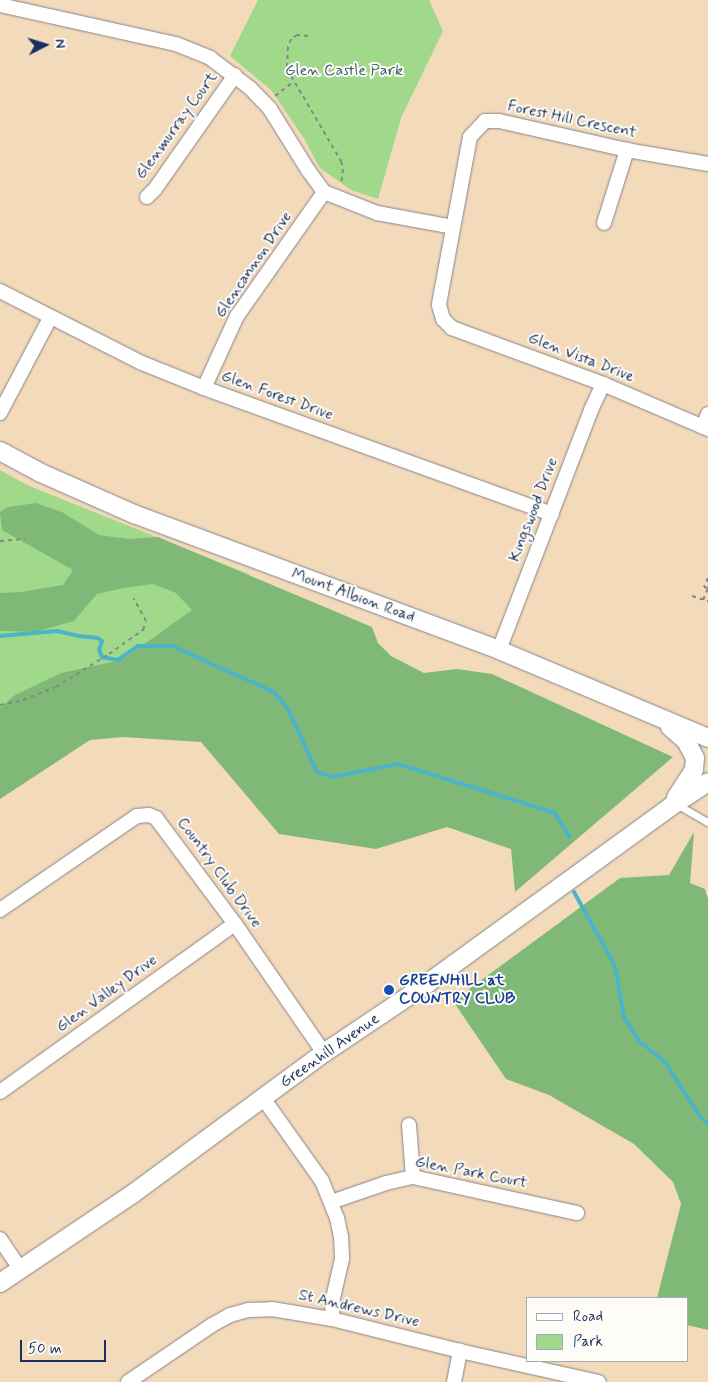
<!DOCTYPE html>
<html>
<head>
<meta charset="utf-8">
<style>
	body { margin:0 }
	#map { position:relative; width:708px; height:1382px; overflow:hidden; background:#f3daba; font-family:Mynerve,sans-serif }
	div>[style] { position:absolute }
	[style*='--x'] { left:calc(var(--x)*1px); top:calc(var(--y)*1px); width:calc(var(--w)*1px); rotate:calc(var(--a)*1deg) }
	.green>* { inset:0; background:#a1d98b }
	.forest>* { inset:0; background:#80b977 }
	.stream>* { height:4px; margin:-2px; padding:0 2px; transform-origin:2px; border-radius:2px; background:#4bb4c9 }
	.path>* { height:2px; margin-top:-1px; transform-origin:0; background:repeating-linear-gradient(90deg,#87848c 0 4px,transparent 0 8px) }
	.roads { filter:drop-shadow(0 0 1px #87848c) drop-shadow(0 0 1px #87848c) }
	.service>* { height:7px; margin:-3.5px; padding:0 3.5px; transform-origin:3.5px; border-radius:3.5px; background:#fff }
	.minor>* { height:14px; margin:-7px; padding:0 7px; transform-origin:7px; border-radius:7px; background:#fff }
	.tertiary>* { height:18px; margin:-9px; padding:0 9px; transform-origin:9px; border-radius:9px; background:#fff }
	.dots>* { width:14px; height:14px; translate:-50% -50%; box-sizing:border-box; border:2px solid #fdfcf7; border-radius:50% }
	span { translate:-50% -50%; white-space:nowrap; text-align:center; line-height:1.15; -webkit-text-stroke:4px #fdfcf7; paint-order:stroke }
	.park-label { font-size:16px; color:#3c5a69 }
	.street-label { font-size:16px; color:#1b2f5e }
	.transit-label { font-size:16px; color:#164399; font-weight:700 }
	.left { translate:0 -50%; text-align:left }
	.legend { position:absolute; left:526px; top:1297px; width:162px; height:65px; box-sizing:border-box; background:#fdfcf7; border:1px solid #a3aaba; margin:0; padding:6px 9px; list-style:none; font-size:15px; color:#1b2f5e }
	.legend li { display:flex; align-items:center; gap:10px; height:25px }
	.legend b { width:25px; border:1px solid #a3aaba }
	.north { position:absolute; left:20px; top:20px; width:50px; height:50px; -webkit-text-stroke:4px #fdfcf7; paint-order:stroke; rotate:85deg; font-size:14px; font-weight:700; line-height:20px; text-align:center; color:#1b2f5e }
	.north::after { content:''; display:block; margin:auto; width:18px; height:22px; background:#1b2f5e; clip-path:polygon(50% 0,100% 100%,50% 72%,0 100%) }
	.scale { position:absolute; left:20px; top:1340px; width:86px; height:22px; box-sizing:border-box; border:2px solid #1b2f5e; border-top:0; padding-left:6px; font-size:15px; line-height:18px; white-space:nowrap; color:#1b2f5e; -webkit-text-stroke:4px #fdfcf7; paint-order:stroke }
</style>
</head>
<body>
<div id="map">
	<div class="green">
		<i style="clip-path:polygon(258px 0,429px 0,443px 31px,401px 118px,378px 199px,351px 190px,320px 168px,303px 137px,271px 90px,230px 56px)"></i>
		<i style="clip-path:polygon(0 470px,27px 485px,251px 575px,112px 681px,0 734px)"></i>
	</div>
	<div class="forest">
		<i style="clip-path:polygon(36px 503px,62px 512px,99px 535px,129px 539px,158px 537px,372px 627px,378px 643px,391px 656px,424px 673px,457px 669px,492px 674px,673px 757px,515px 892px,511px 849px,447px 827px,376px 849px,279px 834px,201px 742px,123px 737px,90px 740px,0 799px,0 708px,15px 695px,61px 673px,122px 660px,192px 610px,176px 593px,153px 584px,123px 588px,97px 594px,74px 621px,35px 632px,0 631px,0 593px,21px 592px,63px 585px,73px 570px,2px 530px,0 512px,8px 507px)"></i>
		<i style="clip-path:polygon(694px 832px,690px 883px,705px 889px,708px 899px,708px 1330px,687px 1325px,687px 1298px,657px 1298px,681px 1204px,673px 1182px,634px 1144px,549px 1095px,506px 1079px,453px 1001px,620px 878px,669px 875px)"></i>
	</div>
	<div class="stream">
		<i style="--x:0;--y:636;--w:57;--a:-5"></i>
		<i style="--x:57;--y:631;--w:23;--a:13"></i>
		<i style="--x:79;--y:636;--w:19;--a:6"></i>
		<i style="--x:98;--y:638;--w:5;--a:37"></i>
		<i style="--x:102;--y:641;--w:9;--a:108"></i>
		<i style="--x:99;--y:650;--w:8;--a:67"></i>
		<i style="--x:102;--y:657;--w:16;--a:11"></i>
		<i style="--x:118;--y:660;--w:24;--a:-35"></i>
		<i style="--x:138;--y:646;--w:34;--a:0"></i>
		<i style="--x:172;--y:646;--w:112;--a:24.3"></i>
		<i style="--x:274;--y:692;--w:22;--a:51"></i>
		<i style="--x:288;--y:709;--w:69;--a:65.3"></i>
		<i style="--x:317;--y:772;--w:16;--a:18"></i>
		<i style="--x:332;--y:777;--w:67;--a:-11.1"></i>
		<i style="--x:398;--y:764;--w:164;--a:17.3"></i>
		<i style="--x:555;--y:813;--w:28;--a:58"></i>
		<i style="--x:574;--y:892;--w:85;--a:61"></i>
		<i style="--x:615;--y:966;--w:52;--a:80"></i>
		<i style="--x:624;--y:1017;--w:28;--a:58"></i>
		<i style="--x:639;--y:1041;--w:33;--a:39"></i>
		<i style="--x:665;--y:1062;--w:63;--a:57.3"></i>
		<i style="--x:699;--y:1115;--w:13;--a:45"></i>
	</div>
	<div class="path">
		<i style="--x:308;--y:36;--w:11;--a:-175"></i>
		<i style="--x:297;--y:35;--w:7;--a:146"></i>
		<i style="--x:291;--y:39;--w:9;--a:111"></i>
		<i style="--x:288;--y:47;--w:22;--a:93"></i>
		<i style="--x:287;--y:69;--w:107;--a:59.6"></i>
		<i style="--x:341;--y:161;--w:8;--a:76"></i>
		<i style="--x:343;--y:169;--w:16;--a:97"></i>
		<i style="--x:275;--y:96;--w:23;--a:-38"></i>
		<i style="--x:0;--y:541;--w:25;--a:-5"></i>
		<i style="--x:708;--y:578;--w:10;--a:114"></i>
		<i style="--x:704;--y:587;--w:4;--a:14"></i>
		<i style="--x:692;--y:596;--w:17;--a:17"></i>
		<i style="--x:703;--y:600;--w:13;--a:-67"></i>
		<i style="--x:0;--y:705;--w:24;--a:-12"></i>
		<i style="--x:23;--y:700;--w:35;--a:-22"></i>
		<i style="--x:56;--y:687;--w:62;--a:-31.9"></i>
		<i style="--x:109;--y:654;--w:42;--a:-35.2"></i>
		<i style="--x:143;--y:630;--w:9;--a:-72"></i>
		<i style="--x:146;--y:621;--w:26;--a:-119"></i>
	</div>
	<div class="roads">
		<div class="service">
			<i style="--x:678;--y:805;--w:34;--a:30"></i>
		</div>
		<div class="minor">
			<i style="--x:0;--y:5;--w:180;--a:12.5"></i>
			<i style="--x:176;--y:44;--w:37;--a:22"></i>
			<i style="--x:210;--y:58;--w:50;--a:36.9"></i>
			<i style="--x:250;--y:88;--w:29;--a:46"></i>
			<i style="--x:270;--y:109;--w:72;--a:58.1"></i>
			<i style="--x:308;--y:170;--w:27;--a:54"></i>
			<i style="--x:324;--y:192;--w:57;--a:21.6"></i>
			<i style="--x:377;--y:213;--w:77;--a:10.4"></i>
			<i style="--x:708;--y:164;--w:82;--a:-170.2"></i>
			<i style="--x:627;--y:150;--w:131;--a:-167.2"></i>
			<i style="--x:499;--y:121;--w:14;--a:180"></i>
			<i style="--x:485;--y:121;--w:22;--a:133"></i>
			<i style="--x:470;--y:137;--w:171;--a:100.5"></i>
			<i style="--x:439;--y:305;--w:15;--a:74"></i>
			<i style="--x:443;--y:319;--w:13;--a:45"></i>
			<i style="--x:452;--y:328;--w:161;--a:20.3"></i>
			<i style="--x:603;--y:384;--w:114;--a:23.2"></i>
			<i style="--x:147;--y:197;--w:11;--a:-45"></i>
			<i style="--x:155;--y:189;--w:139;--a:-54.9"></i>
			<i style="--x:604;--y:223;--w:77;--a:-72.5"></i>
			<i style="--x:0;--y:291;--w:159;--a:26.9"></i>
			<i style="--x:142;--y:363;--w:67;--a:22"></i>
			<i style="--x:204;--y:388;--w:370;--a:19.9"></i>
			<i style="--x:204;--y:388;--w:79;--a:-65.4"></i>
			<i style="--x:237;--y:316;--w:151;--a:-54.9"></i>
			<i style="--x:0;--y:413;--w:107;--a:-62.2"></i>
			<i style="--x:703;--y:427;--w:14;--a:-69"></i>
			<i style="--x:499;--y:650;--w:257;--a:-69"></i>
			<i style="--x:591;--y:410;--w:29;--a:-65"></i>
			<i style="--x:0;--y:910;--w:166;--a:-34.5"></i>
			<i style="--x:137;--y:816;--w:12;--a:-5"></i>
			<i style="--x:149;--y:815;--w:8;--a:23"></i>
			<i style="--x:156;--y:818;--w:132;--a:53.3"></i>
			<i style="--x:235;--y:924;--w:157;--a:55.4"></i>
			<i style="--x:0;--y:1092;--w:289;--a:-35.6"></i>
			<i style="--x:263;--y:1098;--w:102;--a:54.6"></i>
			<i style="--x:322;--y:1181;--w:40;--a:68"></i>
			<i style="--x:337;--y:1218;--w:19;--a:78"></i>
			<i style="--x:341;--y:1237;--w:22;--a:87"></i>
			<i style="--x:342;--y:1259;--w:39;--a:103"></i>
			<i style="--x:333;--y:1297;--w:22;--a:93"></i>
			<i style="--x:409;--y:1125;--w:52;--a:85.6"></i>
			<i style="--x:331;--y:1202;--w:58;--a:-19.1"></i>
			<i style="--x:386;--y:1183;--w:28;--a:-13"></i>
			<i style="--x:413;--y:1177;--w:168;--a:12.4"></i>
			<i style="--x:0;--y:1239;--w:36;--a:56"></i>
			<i style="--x:128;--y:1382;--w:102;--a:-34.2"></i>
			<i style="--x:212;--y:1325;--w:21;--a:-29"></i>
			<i style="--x:230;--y:1315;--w:20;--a:-15"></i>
			<i style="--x:249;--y:1310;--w:23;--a:-2"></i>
			<i style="--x:272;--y:1309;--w:61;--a:9.5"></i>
			<i style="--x:332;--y:1319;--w:132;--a:14"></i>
			<i style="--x:460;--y:1351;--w:142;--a:12.6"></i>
			<i style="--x:454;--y:1382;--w:32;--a:-79"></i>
		</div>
		<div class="tertiary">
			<i style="--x:0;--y:451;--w:47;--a:28.2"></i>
			<i style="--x:41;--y:473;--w:102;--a:23.8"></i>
			<i style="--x:134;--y:514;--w:390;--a:20.4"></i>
			<i style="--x:499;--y:650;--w:227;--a:22.8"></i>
			<i style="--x:670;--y:727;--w:21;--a:41"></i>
			<i style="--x:686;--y:741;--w:19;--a:62"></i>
			<i style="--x:695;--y:758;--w:12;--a:95"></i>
			<i style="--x:694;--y:770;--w:33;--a:123"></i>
			<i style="--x:0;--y:1283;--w:161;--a:-33.9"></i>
			<i style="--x:134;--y:1193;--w:236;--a:-36.4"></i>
			<i style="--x:324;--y:1053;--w:125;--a:-33.9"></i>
			<i style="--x:428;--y:983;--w:299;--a:-36"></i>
			<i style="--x:670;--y:807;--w:45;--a:-33.3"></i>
		</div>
	</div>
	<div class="dots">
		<i style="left:389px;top:990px;background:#1a4fb4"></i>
	</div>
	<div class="park-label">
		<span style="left:344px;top:71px">Glen Castle Park</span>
	</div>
	<div class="street-label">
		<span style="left:572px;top:120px;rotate:12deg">Forest Hill Crescent</span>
		<span style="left:177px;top:126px;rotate:-54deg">Glenmurray Court</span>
		<span style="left:254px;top:265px;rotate:-56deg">Glencannon Drive</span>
		<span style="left:581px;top:358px;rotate:21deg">Glen Vista Drive</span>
		<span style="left:277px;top:396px;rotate:20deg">Glen Forest Drive</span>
		<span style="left:534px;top:510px;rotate:-69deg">Kingswood Drive</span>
		<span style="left:353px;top:596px;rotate:20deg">Mount Albion Road</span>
		<span style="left:219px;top:873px;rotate:54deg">Country Club Drive</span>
		<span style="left:107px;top:994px;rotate:-36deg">Glen Valley Drive</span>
		<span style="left:330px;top:1051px;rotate:-35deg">Greenhill Avenue</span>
		<span style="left:471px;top:1173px;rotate:11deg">Glen Park Court</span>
		<span style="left:359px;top:1309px;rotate:13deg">St Andrews Drive</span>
	</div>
	<div class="transit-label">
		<span class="left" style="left:399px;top:990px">GREENHILL at<br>COUNTRY CLUB</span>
	</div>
	<ul class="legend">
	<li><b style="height:6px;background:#fff"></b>Road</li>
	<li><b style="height:14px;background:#a1d98b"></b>Park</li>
	</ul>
	<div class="north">N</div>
	<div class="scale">50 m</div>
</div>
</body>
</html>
